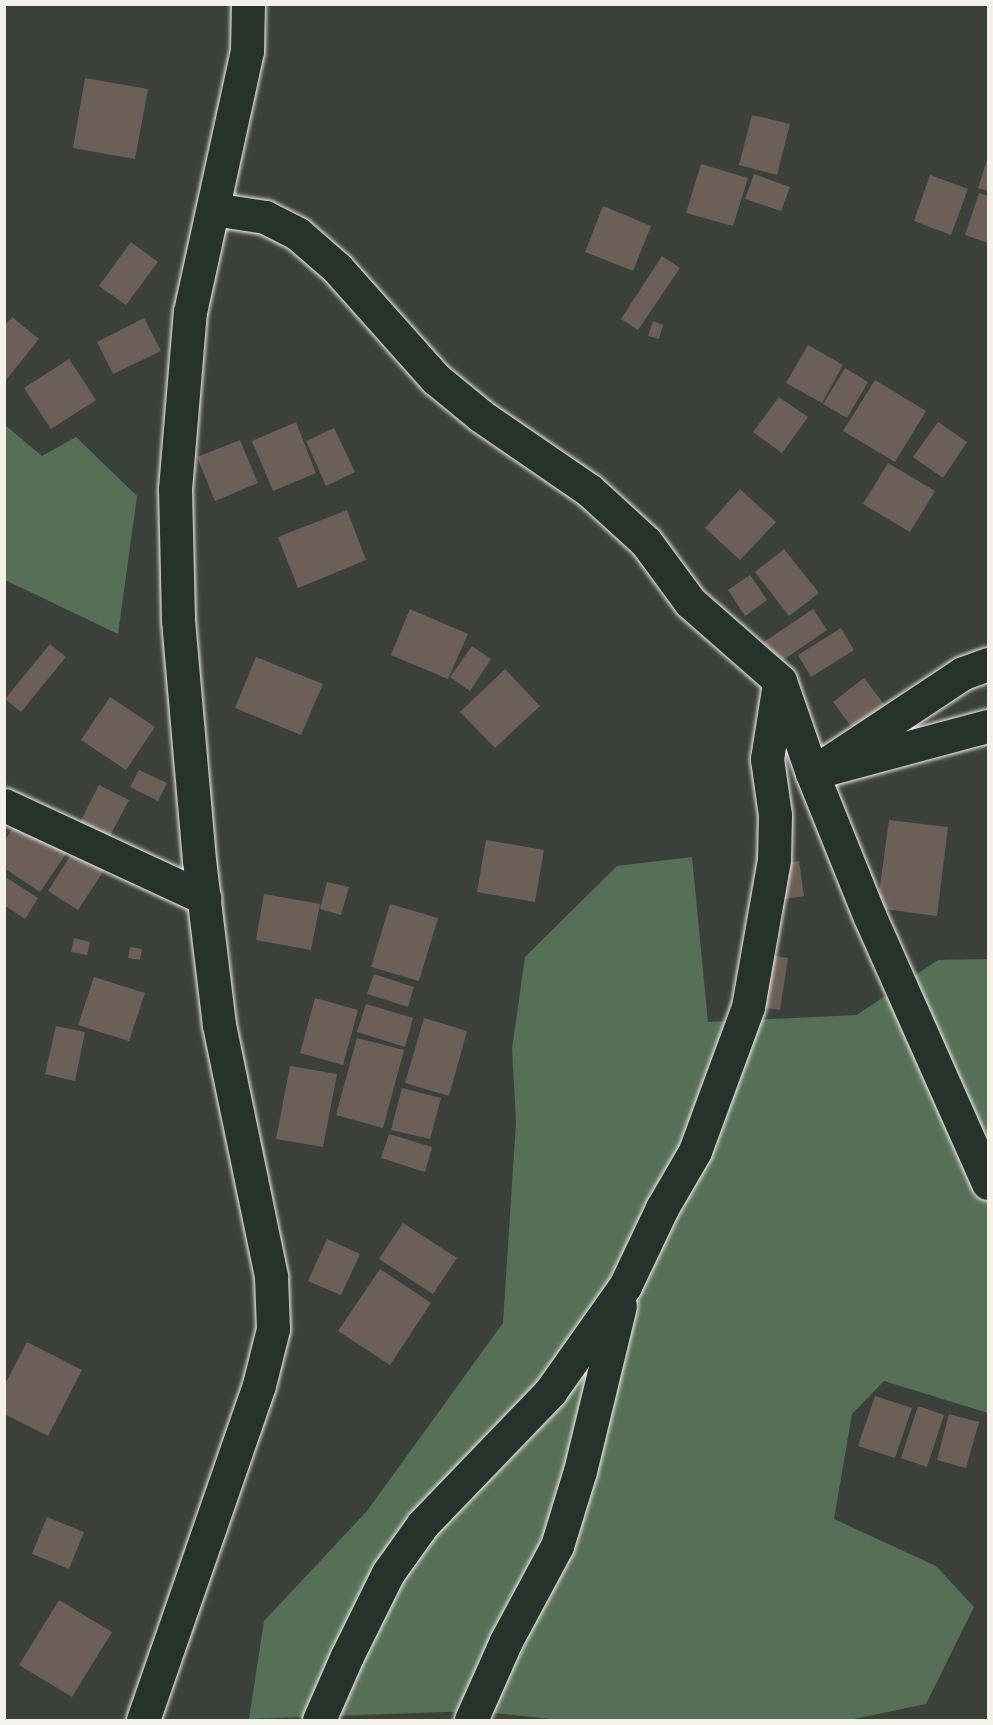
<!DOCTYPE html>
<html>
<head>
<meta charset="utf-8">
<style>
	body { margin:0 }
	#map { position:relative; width:993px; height:1725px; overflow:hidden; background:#3b403a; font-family:Caveat,sans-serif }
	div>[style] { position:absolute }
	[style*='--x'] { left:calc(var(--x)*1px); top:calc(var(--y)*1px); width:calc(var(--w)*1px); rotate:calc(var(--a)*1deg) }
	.green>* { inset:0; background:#557056 }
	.building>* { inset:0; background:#6b5f58 }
	.roads { filter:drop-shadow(0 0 2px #f4f1e8) drop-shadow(0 0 2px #f4f1e8) }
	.street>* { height:33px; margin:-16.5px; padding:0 16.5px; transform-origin:16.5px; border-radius:16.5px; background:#26332d }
	.secondary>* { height:33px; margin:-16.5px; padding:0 16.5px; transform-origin:16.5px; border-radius:16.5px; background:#26332d }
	span { translate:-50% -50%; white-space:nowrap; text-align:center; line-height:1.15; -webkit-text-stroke:6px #26332d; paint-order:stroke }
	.frame { position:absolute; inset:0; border:6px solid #f4f1e8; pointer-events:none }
</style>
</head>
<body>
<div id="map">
	<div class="green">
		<i style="clip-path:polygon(5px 425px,42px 456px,76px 437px,137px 496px,118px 634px,5px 580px)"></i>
		<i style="clip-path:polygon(692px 857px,708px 1022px,857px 1015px,938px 960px,988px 959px,988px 1413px,884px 1381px,852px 1414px,834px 1519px,936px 1566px,974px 1607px,926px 1704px,849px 1720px,561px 1720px,475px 1711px,249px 1719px,264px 1621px,367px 1511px,503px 1323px,516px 1122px,512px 1049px,525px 957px,617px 866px)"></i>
	</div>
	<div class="building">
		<i style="clip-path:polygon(85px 78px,148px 89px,135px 159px,73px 148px)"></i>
		<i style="clip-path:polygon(752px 115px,790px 124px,777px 175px,739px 165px)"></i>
		<i style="clip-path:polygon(988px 157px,988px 191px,978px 188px)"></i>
		<i style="clip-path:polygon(701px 164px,748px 178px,733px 226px,686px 213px)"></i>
		<i style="clip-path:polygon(754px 174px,790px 187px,781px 211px,745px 199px)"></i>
		<i style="clip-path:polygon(930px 175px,968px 189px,951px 235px,914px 221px)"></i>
		<i style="clip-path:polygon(979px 193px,988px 196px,988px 243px,965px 235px)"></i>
		<i style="clip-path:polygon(603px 206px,651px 226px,633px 271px,585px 252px)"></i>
		<i style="clip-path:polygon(131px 242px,158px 262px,126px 305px,99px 286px)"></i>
		<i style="clip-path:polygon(662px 256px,680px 268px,638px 330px,621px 319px)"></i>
		<i style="clip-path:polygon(12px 317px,39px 339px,6px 380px,4px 326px)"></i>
		<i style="clip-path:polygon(144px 318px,161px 351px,113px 374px,97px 342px)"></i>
		<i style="clip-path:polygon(653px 321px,663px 325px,659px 339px,648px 336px)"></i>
		<i style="clip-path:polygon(808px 345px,843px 365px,822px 403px,786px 383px)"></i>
		<i style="clip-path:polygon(69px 359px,96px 400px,51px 429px,24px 388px)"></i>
		<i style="clip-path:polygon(845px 368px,868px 382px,847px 418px,823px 404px)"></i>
		<i style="clip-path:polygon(875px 380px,926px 411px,895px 462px,843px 431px)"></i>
		<i style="clip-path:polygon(779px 397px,808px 417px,782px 453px,753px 432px)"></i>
		<i style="clip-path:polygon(296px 422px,316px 473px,273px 491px,252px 441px)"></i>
		<i style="clip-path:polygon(938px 422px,967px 442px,943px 478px,913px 457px)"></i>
		<i style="clip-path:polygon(334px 428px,355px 472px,326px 486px,306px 441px)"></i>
		<i style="clip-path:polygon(240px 440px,258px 483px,215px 501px,197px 457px)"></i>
		<i style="clip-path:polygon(888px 463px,935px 491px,910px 532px,863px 504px)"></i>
		<i style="clip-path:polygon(740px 489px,776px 522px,740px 560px,705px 528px)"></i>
		<i style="clip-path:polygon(347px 510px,366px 560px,298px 588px,278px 537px)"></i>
		<i style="clip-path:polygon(784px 549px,819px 593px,789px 616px,755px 572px)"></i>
		<i style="clip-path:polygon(750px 575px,767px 600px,745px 616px,728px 590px)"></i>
		<i style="clip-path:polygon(410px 609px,468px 634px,448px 679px,391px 655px)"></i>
		<i style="clip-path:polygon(813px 609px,827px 630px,776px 665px,761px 644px)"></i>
		<i style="clip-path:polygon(841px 628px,854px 650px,811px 677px,798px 655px)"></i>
		<i style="clip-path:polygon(50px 644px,66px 657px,21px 712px,5px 699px)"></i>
		<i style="clip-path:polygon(472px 646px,491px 659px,470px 691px,450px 677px)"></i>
		<i style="clip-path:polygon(256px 657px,323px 684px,301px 735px,235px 708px)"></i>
		<i style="clip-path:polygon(505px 669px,540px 706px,495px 748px,460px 712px)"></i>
		<i style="clip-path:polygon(864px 678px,886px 707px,854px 730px,833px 702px)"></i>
		<i style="clip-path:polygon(110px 697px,155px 727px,126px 770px,81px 740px)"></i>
		<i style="clip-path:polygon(139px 770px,167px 783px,158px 801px,130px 787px)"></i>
		<i style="clip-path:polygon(99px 785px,129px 800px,103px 849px,74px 834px)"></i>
		<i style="clip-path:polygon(20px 818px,68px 851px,40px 892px,4px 868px,4px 841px)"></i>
		<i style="clip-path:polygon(889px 820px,948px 827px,937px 916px,877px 908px)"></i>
		<i style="clip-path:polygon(486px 840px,544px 850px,535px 902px,477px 892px)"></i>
		<i style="clip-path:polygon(74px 850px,105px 869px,78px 910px,48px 891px)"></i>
		<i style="clip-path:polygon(799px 861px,804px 896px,779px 900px,774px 865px)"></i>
		<i style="clip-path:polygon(4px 876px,38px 898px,25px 919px,4px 905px)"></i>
		<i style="clip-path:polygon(327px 882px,349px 887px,341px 915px,320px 909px)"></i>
		<i style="clip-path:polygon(264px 894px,320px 904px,311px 950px,256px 940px)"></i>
		<i style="clip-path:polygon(390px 904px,438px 918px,419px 981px,371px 967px)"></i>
		<i style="clip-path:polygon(74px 938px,90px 942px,87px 955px,71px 952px)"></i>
		<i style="clip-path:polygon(130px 947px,142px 949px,140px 960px,128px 958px)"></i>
		<i style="clip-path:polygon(751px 952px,788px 958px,780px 1010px,743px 1005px)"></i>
		<i style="clip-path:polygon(374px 974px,414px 987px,408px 1007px,367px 994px)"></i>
		<i style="clip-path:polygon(94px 977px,145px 993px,129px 1041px,78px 1025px)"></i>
		<i style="clip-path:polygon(315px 998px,358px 1010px,343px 1065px,300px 1053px)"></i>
		<i style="clip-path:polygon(366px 1004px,413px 1018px,405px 1047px,357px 1032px)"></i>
		<i style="clip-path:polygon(424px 1018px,467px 1031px,449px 1096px,405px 1083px)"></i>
		<i style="clip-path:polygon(56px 1026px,85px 1032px,75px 1081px,45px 1074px)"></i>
		<i style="clip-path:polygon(357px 1038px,404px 1050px,383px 1128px,336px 1115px)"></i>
		<i style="clip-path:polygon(290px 1066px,337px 1074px,323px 1147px,276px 1139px)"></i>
		<i style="clip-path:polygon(402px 1088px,441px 1098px,430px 1139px,391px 1130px)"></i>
		<i style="clip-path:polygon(389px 1134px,432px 1147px,425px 1172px,381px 1158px)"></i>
		<i style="clip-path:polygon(403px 1223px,457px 1258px,433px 1294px,379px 1259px)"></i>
		<i style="clip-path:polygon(327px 1239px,360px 1254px,341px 1295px,308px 1281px)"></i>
		<i style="clip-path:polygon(380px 1269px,431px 1303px,390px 1365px,338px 1331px)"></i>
		<i style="clip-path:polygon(27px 1342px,82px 1370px,48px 1436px,4px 1414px,4px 1386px)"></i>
		<i style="clip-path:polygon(875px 1396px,912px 1408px,895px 1458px,858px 1446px)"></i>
		<i style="clip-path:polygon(918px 1406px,944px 1415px,927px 1467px,901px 1458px)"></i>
		<i style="clip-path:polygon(949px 1414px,979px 1422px,966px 1468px,937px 1460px)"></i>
		<i style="clip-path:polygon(47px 1517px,84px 1532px,69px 1569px,32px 1554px)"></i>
		<i style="clip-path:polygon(59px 1600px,112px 1632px,72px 1697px,19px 1665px)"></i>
	</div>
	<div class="roads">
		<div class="street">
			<i style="--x:213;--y:209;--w:53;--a:8.7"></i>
			<i style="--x:265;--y:217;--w:37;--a:27"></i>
			<i style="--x:298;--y:234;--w:52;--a:41.1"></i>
			<i style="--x:337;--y:268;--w:149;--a:48.3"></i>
			<i style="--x:436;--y:379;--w:58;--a:39.4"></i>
			<i style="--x:481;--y:416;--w:131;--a:34.4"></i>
			<i style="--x:589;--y:490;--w:77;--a:42.4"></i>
			<i style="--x:646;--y:542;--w:74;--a:53.7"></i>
			<i style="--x:690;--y:602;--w:120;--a:41.3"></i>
			<i style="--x:780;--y:681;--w:97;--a:70.8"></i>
			<i style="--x:812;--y:773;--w:155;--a:68.1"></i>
			<i style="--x:870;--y:917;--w:291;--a:66.1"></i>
			<i style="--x:988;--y:664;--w:27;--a:160"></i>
			<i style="--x:963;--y:673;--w:181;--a:146.5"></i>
			<i style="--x:812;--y:773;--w:182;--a:-15"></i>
			<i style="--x:4;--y:805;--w:221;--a:24.9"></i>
			<i style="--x:319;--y:1720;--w:70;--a:-66.4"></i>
			<i style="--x:347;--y:1656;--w:93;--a:-63.7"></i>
			<i style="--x:388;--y:1573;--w:60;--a:-54.5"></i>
			<i style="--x:423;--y:1524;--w:183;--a:-46.1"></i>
			<i style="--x:550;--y:1392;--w:130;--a:-54.7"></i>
			<i style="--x:625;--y:1286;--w:86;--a:-64.6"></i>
			<i style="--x:662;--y:1208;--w:66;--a:-59.9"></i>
			<i style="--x:695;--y:1151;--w:153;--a:-69.8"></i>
			<i style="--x:748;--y:1007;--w:150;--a:-80"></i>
			<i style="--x:774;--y:859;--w:44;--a:-88.7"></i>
			<i style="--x:775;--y:815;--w:57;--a:-98.1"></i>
			<i style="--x:767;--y:759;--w:77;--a:-81"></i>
			<i style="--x:471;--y:1720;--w:86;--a:-66.1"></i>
			<i style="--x:506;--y:1641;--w:108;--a:-61.8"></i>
			<i style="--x:557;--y:1546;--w:78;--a:-73"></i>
			<i style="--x:580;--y:1471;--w:170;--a:-76.4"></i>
		</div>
		<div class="secondary">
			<i style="--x:143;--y:1720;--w:355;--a:-70.9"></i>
			<i style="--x:259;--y:1385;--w:58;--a:-76"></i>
			<i style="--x:273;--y:1329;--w:53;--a:-92.2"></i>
			<i style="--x:271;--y:1276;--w:256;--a:-101.7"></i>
			<i style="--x:219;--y:1025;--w:166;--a:-96.9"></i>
			<i style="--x:199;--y:860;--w:241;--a:-95"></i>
			<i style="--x:178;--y:620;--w:131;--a:-91.3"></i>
			<i style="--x:175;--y:489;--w:178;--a:-85.2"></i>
			<i style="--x:190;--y:312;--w:267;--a:-77.7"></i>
			<i style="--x:247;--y:51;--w:47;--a:-88.8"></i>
		</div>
	</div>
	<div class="frame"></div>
</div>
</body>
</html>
